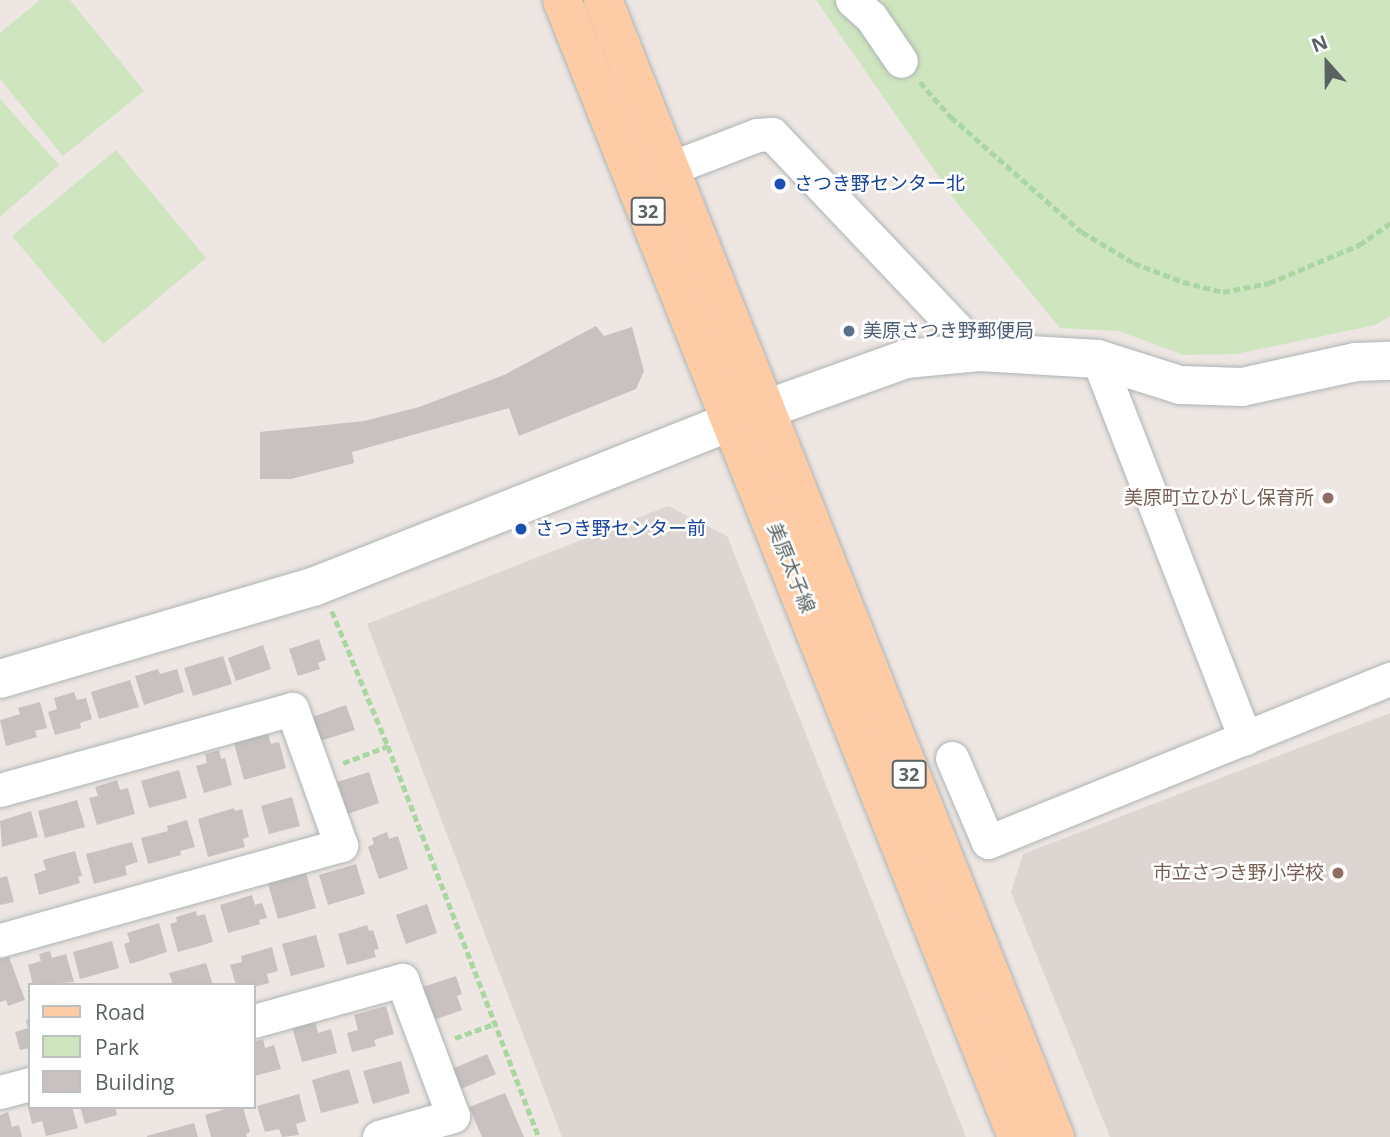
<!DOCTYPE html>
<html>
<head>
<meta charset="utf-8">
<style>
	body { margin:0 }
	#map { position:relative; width:1390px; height:1137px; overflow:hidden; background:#ede6e2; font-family:"Open Sans","Noto Sans JP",sans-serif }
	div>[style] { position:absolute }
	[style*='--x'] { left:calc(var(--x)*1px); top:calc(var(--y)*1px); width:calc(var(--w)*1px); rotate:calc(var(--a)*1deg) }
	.education>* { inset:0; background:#ddd5d1 }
	.green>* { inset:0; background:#cee5bf }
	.building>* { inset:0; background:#c8c1c0 }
	.path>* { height:4.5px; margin-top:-2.25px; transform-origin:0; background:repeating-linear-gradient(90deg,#aad6a2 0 7px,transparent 0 10.5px) }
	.roads { filter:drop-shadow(0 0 2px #aeb4b5) drop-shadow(0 0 2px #aeb4b5) }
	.minor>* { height:33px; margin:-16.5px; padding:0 16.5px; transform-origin:16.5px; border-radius:16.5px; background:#fff }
	.tertiary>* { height:38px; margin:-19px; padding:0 19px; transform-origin:19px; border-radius:19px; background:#fff }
	.primary>* { height:38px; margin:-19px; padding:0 19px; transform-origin:19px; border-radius:19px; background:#fdcca7 }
	.dots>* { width:19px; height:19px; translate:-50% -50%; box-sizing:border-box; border:4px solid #fff; border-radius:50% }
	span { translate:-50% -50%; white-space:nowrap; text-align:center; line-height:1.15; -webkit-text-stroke:5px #fff; paint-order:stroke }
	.shield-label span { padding:2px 5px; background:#fff; border:2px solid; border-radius:5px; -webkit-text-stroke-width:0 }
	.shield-label { font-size:18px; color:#5b6263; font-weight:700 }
	.transit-label { font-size:19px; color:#164399 }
	.left { translate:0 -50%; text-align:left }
	.service-label { font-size:19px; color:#4e5e75 }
	.education-label { font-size:19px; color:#785e54 }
	.right { translate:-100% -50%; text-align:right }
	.street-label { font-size:19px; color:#5b6263 }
	.legend { position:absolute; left:28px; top:983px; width:228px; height:126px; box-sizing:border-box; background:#fff; border:2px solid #bdc0c1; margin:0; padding:9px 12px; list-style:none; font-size:21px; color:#5b6263 }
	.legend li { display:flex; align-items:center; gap:14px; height:35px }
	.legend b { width:35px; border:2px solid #bdc0c1 }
	.north { position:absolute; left:1292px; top:28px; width:70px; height:70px; -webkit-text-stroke:5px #fff; paint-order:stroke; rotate:339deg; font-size:19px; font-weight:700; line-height:28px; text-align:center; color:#5b6263 }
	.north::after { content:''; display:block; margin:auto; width:24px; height:32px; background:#5b6263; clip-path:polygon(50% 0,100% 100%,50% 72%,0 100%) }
</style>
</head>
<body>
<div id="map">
	<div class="education">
		<i style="clip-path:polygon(668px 506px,727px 536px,966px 1137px,562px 1137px,367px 624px)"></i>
		<i style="clip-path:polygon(1390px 713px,1390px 1137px,1110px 1137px,1011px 892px,1023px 854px)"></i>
	</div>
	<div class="green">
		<i style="clip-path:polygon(40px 0,70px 0,144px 91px,63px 156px,0 79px,0 33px)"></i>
		<i style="clip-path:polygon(816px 0,1390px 0,1390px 316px,1375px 325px,1236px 354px,1184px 355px,1119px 331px,1060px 328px,957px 203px)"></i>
		<i style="clip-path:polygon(0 99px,59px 165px,0 217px)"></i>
		<i style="clip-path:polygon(116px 150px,206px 258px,103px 344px,12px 236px)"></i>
	</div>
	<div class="building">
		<i style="clip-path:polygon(596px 326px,604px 336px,632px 327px,644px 371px,636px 389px,519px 436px,509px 408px,352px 452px,354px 463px,291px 479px,260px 479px,260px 432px,364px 421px,419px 407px,504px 375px)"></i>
		<i style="clip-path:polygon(319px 639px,326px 660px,318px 663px,320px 669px,298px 676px,289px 649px)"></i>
		<i style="clip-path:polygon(263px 645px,271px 669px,236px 681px,228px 658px)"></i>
		<i style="clip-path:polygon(223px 656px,232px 684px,193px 696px,184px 668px)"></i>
		<i style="clip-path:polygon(158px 669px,160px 674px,177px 669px,184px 692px,144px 705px,135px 676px)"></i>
		<i style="clip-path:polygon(130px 680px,139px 707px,99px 719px,91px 692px)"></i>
		<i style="clip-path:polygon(74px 692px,77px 700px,86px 698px,92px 719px,80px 723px,81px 728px,55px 735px,48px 712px,57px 709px,54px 698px)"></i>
		<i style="clip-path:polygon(40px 702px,47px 728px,35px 731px,37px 737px,6px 746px,0 720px,20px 714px,18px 708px)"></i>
		<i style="clip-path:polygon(346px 705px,355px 730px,320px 741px,312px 717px)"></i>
		<i style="clip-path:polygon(268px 734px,271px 744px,279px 742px,286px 768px,244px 780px,234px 743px)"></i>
		<i style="clip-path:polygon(219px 750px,221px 759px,225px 758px,232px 785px,204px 793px,196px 766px,207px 763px,205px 754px)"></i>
		<i style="clip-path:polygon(179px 770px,187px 798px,149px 808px,141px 781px)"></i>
		<i style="clip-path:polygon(369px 772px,379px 803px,348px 814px,337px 782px)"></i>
		<i style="clip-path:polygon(117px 780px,120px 790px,128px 788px,135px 814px,97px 825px,89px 798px,98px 796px,95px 787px)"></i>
		<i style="clip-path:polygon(292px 797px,300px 826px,269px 834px,261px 806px)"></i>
		<i style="clip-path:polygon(77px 800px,85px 827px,45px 838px,38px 811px)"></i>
		<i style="clip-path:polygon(234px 808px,235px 811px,242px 809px,249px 837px,243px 839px,245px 847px,208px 857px,198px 819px)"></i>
		<i style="clip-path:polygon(31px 811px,38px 837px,2px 847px,0 821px)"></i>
		<i style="clip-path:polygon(187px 820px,195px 847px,180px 851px,181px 855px,148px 864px,141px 838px,168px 831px,167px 826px)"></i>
		<i style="clip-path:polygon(387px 832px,389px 839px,398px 836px,408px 869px,379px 879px,368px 847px,374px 844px,372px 838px)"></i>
		<i style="clip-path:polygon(132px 842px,138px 862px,125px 866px,127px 875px,94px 884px,86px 854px)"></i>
		<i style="clip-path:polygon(75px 851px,82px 876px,78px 877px,80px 883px,39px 895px,34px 874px,46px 870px,43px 860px)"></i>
		<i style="clip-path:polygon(356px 864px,365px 894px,328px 905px,319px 875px)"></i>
		<i style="clip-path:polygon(306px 873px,316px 908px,278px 919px,268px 884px)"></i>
		<i style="clip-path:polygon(7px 876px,14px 902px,0 905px,0 878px)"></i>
		<i style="clip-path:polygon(252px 895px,255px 905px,262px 903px,267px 918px,259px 920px,260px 924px,228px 933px,220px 905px)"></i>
		<i style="clip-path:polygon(427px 904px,437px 933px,406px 944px,396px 915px)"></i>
		<i style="clip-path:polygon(196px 911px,197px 916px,205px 914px,213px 942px,178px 952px,170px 924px,177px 922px,176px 917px)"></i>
		<i style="clip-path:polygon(159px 923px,167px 952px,130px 964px,124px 944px,130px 942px,127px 933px)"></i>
		<i style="clip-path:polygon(367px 925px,369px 931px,373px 930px,379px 949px,374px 950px,376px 957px,347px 965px,338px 934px)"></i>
		<i style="clip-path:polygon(316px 935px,325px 967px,291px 976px,282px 944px)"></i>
		<i style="clip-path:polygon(112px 941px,119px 968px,80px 979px,73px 952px)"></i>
		<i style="clip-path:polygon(272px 947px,278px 971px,267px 974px,269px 983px,254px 987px,254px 985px,236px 985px,230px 965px,242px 962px,241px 956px)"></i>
		<i style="clip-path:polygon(50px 951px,52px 958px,66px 954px,74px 982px,33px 985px,28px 965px,41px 961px,39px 954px)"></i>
		<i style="clip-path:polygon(9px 957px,25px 1000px,8px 1006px,6px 1000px,0 1002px,0 959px)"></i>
		<i style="clip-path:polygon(206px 963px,213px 985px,173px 985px,169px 973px)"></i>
		<i style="clip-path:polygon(456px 976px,462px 994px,457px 996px,462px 1010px,431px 1021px,420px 988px)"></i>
		<i style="clip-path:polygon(386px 1006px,394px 1034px,374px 1040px,376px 1046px,352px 1052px,347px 1033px,358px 1030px,354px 1015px)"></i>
		<i style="clip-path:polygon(30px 1019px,30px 1048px,20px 1050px,15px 1032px,28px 1028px,26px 1020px)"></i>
		<i style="clip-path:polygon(315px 1021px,318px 1033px,331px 1029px,337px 1053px,302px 1062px,292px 1027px)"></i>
		<i style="clip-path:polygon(263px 1039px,265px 1048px,274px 1045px,281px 1069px,254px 1076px,254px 1042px)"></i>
		<i style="clip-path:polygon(487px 1054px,496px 1074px,461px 1089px,452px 1069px)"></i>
		<i style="clip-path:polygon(401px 1061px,410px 1093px,373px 1104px,363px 1071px)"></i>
		<i style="clip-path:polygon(349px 1069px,359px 1103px,321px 1113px,312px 1080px)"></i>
		<i style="clip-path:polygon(505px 1093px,524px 1137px,482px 1137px,469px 1107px)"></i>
		<i style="clip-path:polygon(299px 1094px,306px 1121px,296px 1124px,299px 1135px,282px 1137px,279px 1129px,265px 1132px,257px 1106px)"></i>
		<i style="clip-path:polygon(30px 1102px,30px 1107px,72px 1107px,78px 1128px,46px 1136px,42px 1121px,32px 1124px,27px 1103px)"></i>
		<i style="clip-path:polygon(80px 1107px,115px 1107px,117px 1115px,85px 1124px)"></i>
		<i style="clip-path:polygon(232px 1107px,243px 1107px,250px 1132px,246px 1134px,247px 1137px,211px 1137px,205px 1115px)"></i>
		<i style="clip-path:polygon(8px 1112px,12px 1127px,19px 1125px,22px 1137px,0 1137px,0 1115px)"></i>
		<i style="clip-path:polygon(194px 1123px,198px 1137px,147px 1137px,147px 1136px)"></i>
	</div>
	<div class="path">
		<i style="--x:920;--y:82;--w:47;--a:48.5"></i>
		<i style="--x:951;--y:117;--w:174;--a:41.3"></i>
		<i style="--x:1082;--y:232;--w:61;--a:30.8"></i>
		<i style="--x:1134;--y:263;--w:53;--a:21.2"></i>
		<i style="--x:1183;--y:282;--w:41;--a:14"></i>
		<i style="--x:1223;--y:292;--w:47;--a:-11.1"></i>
		<i style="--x:1269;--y:283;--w:98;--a:-22.9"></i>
		<i style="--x:1359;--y:245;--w:38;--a:-35"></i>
		<i style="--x:332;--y:611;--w:146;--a:67.5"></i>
		<i style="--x:388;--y:746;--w:419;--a:68.9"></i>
		<i style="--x:343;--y:763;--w:48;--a:-20.7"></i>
		<i style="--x:455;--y:1038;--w:41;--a:-19.7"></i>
	</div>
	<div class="roads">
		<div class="minor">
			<i style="--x:852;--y:0;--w:25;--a:42"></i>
			<i style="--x:871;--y:17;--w:53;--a:55.7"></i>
			<i style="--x:645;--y:178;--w:120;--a:-21"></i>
			<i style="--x:757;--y:135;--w:15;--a:-4"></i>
			<i style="--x:772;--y:134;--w:301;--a:46.5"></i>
			<i style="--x:1098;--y:359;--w:407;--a:68.8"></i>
			<i style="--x:952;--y:758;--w:91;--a:66.8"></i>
			<i style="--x:988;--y:842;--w:434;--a:-22.1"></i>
			<i style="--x:0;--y:790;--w:303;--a:-15.5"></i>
			<i style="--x:292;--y:709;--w:145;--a:70.2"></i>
			<i style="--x:341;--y:845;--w:354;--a:164.4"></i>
			<i style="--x:254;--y:1021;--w:154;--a:-15.5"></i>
			<i style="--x:402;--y:980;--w:145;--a:69.4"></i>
			<i style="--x:453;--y:1116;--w:77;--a:164.2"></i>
			<i style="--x:0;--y:1092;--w:31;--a:-15"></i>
		</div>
		<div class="tertiary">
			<i style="--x:0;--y:679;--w:326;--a:-16.4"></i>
			<i style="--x:313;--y:587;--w:452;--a:-21.6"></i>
			<i style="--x:733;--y:421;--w:184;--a:-19.7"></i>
			<i style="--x:906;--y:359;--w:73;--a:-5.5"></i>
			<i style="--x:979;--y:352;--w:119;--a:3.4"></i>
			<i style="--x:1098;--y:359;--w:86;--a:17.6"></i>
			<i style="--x:1180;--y:385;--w:62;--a:1.8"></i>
			<i style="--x:1242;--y:387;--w:117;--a:-12.4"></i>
			<i style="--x:1356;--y:362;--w:34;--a:-2"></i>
		</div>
		<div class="primary">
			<i style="--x:562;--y:0;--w:1225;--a:68.19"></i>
			<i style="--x:603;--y:0;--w:1224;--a:68.32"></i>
		</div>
	</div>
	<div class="dots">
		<i style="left:780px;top:184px;background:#1a4fb4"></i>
		<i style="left:849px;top:331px;background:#5c6f8a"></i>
		<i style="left:1328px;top:498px;background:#8d6e63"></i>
		<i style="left:521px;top:529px;background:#1a4fb4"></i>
		<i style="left:1338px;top:873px;background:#8d6e63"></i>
	</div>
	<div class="shield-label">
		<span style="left:648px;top:211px">32</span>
		<span style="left:909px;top:774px">32</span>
	</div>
	<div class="transit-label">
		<span class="left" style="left:794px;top:184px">さつき野センター北</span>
		<span class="left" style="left:535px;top:529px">さつき野センター前</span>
	</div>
	<div class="service-label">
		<span class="left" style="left:863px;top:331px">美原さつき野郵便局</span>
	</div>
	<div class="education-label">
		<span class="right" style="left:1314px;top:498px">美原町立ひがし保育所</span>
		<span class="right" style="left:1324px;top:873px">市立さつき野小学校</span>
	</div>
	<div class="street-label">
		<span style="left:791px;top:568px;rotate:68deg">美原太子線</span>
	</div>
	<ul class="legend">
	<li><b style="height:9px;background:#fdcca7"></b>Road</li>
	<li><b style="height:19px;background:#cee5bf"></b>Park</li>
	<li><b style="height:19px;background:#c8c1c0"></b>Building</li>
	</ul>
	<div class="north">N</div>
</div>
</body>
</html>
